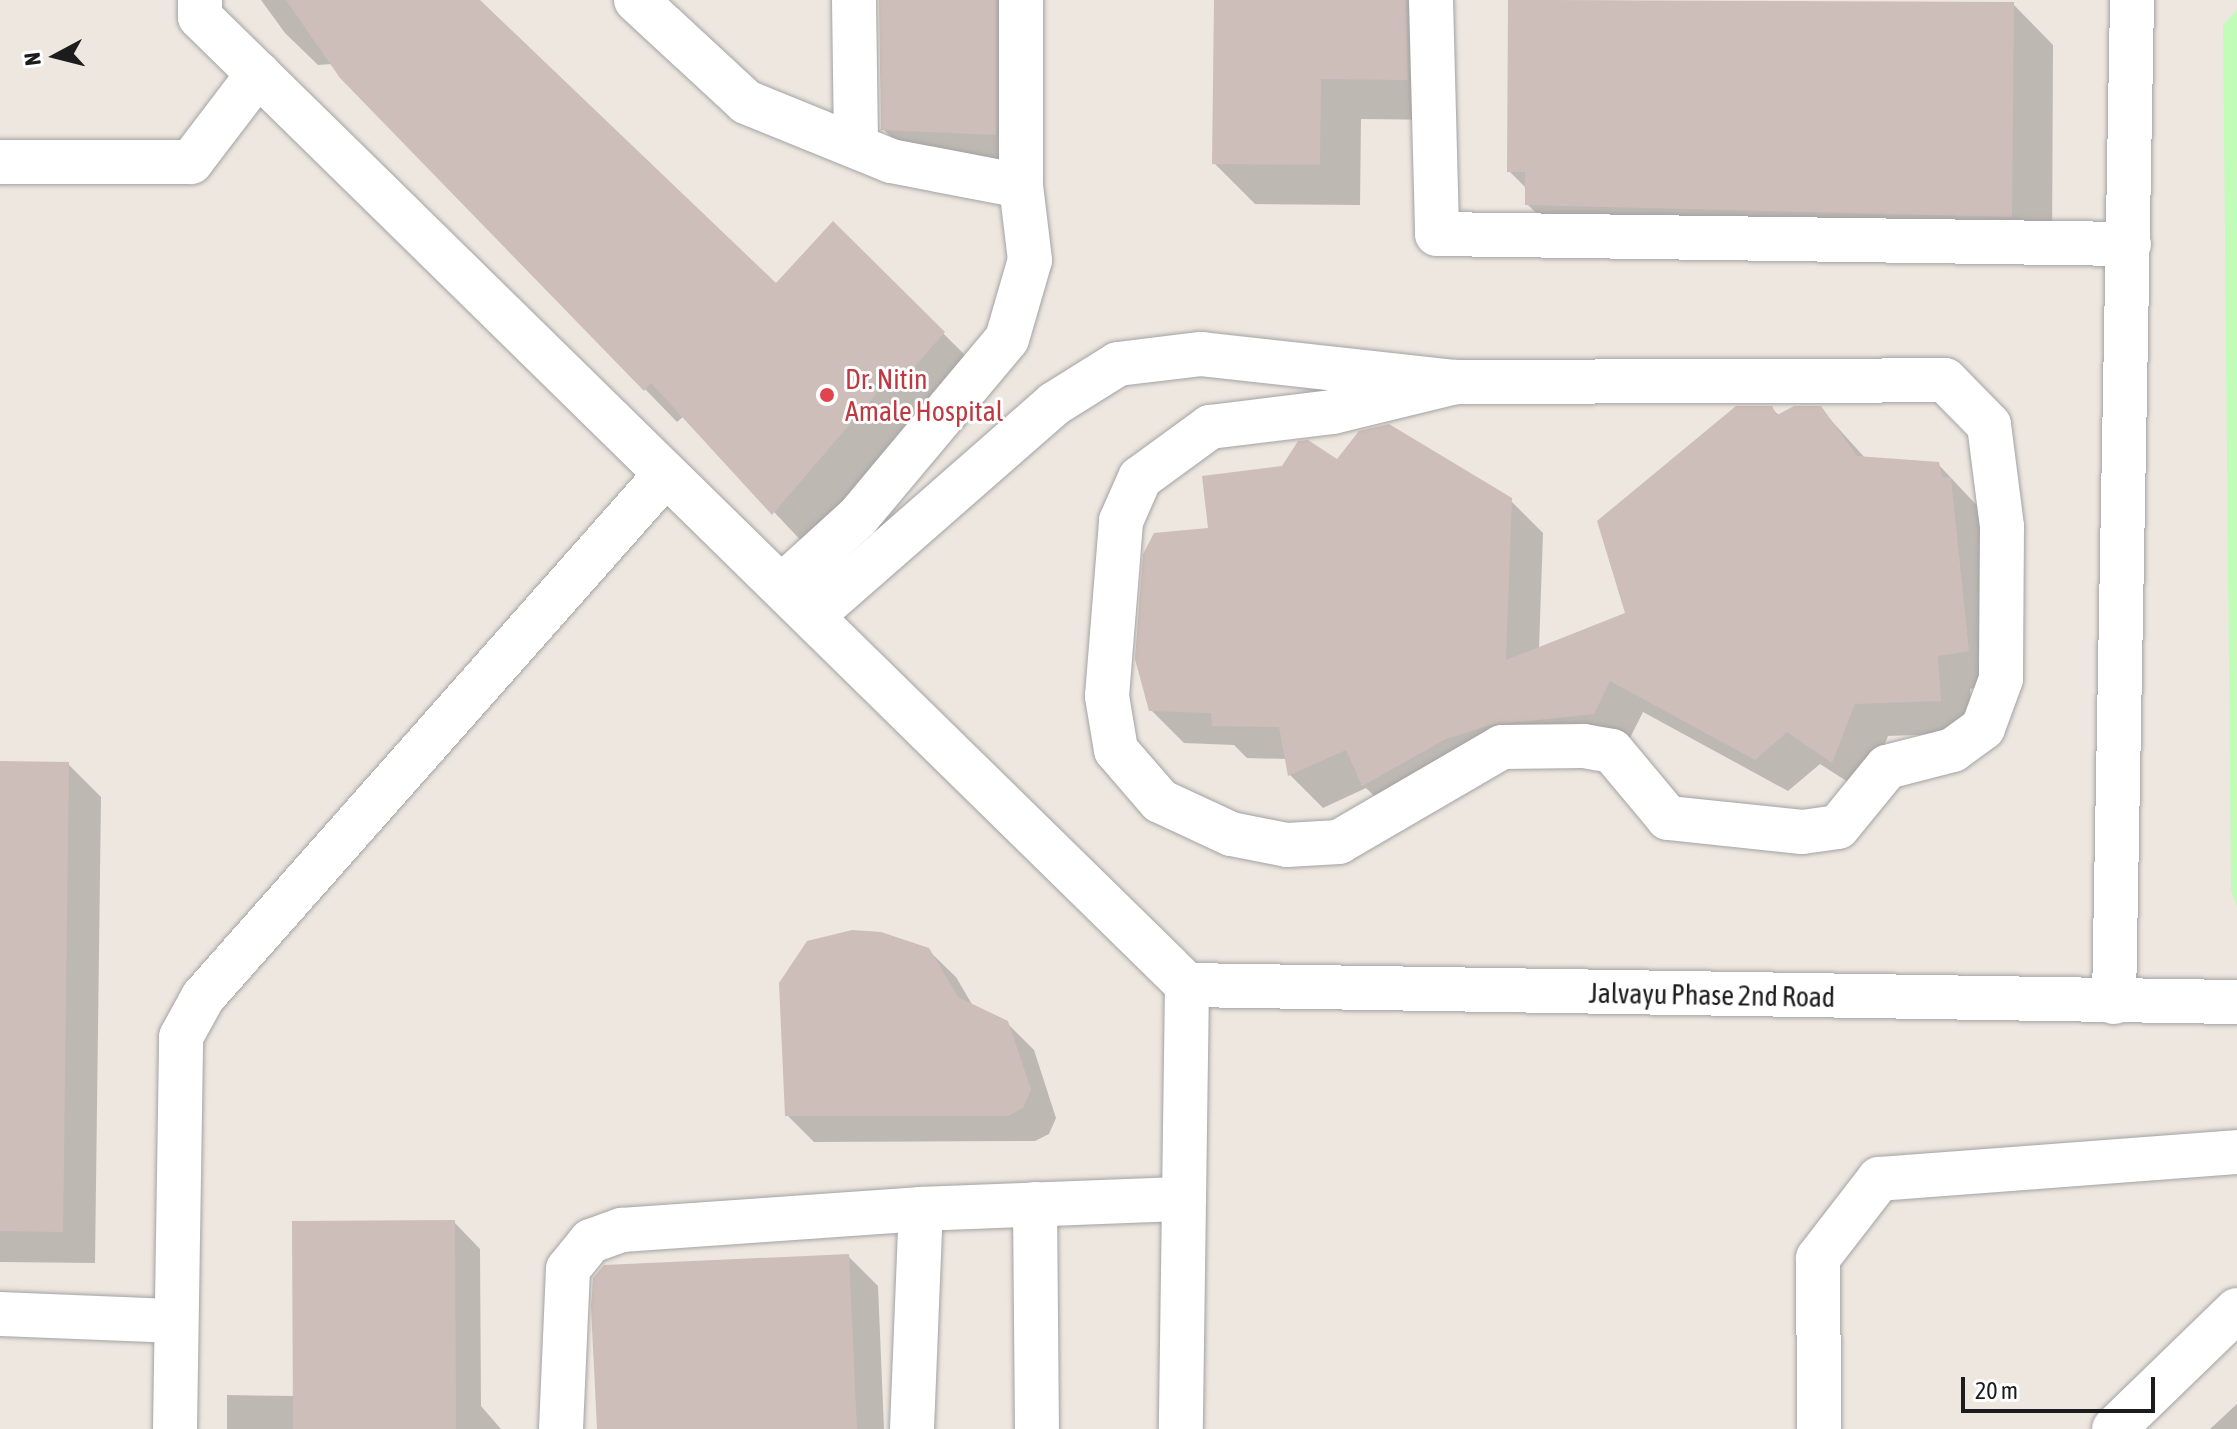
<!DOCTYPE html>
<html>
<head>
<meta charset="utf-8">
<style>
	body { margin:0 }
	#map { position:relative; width:2237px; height:1429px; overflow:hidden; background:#eee7e0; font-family:"Asap Condensed",sans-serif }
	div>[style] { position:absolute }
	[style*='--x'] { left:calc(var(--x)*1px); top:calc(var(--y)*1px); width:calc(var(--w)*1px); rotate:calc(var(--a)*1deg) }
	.park>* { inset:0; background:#c1fcb9 }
	.shadow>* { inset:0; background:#0003 }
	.building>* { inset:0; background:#cebeb9 }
	.roads { filter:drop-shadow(0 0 2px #a3a3a3) drop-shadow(0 0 2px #a3a3a3) }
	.minor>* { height:44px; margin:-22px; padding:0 22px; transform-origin:22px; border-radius:22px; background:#fff }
	.dots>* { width:22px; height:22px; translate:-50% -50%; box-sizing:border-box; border:4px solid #fff; border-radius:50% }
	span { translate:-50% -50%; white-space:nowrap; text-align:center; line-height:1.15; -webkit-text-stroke:6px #fff; paint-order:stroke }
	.health-label { font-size:28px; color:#be3a42 }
	.left { translate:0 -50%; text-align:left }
	.street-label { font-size:28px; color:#1c1c1c }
	.north { position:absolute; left:16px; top:16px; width:80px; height:80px; -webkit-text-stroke:6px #fff; paint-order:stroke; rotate:263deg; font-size:22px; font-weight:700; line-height:32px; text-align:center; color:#1c1c1c }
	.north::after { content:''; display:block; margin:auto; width:28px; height:36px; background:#1c1c1c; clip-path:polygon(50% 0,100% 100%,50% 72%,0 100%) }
	.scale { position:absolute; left:1961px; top:1377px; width:194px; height:36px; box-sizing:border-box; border:4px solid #1c1c1c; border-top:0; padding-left:10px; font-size:24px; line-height:28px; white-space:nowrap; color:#1c1c1c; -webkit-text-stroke:6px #fff; paint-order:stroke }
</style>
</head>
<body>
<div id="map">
	<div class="park">
		<i style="clip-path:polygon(2237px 10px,2237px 907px,2231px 890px,2223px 25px)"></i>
	</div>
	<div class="shadow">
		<i style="clip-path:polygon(261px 0,477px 0,776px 285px,833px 224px,976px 366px,806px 546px,684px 416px,677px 422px,645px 389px,332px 64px,318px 65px,285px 33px)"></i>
		<i style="clip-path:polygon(881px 0,1032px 0,1028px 167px,916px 162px,883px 129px)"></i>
		<i style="clip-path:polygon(1216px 0,1451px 0,1448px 120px,1361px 119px,1360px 205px,1255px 204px,1214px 163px)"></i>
		<i style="clip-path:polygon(1510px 0,2013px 4px,2053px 45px,2052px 257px,1568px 244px,1527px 204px,1527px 189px,1509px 171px)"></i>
		<i style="clip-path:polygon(1771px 408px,1780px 416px,1820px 408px,1866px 459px,1938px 464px,1983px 512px,2001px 683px,1970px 689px,1973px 733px,1888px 736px,1865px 793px,1820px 764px,1788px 791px,1643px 712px,1626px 746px,1524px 757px,1396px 817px,1366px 788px,1323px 808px,1290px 775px,1287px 759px,1247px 758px,1234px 745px,1184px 743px,1151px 710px,1211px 530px,1337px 462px,1510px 500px,1543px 533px,1539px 649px,1627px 615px)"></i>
		<i style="clip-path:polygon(0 763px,68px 764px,101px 797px,95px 1263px,0 1262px)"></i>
		<i style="clip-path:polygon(928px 950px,956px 977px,973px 1006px,1007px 1023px,1034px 1050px,1056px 1118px,1049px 1134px,1035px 1141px,814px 1142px,787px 1115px)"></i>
		<i style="clip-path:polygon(454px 1222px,480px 1249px,481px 1406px,501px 1429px,227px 1429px,227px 1395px,295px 1396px)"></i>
		<i style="clip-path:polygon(848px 1256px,878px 1286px,884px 1429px,599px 1429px)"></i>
		<i style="clip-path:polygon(2237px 1404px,2237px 1429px,2210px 1429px)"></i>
	</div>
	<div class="building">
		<i style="clip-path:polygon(286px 0,480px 0,776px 283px,833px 221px,945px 332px,900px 383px,892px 375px,772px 515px,651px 383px,644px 391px,340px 78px)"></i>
		<i style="clip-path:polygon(879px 0,996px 0,996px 135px,881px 130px)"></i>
		<i style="clip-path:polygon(1214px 0,1406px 0,1408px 80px,1321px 79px,1320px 165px,1212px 164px)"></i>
		<i style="clip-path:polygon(1508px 0,2014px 2px,2012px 217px,1525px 205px,1525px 172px,1507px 172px)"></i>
		<i style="clip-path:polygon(1736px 406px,1772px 406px,1777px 415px,1794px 406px,1821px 406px,1857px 456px,1939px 462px,1942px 477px,1951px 478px,1969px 651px,1938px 656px,1941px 701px,1855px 704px,1832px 763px,1787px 732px,1755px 760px,1610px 681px,1594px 714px,1490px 725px,1446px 739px,1362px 786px,1346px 750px,1288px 776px,1279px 727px,1212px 726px,1211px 713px,1149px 711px,1135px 659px,1143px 554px,1154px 533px,1208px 528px,1202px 476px,1282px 466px,1298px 441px,1308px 440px,1337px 459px,1359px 431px,1389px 424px,1512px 498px,1506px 660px,1625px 613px,1597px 521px)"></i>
		<i style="clip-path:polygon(0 761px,69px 762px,63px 1232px,0 1231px)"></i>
		<i style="clip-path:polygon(852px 930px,881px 932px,929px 948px,958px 997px,1008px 1021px,1031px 1090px,1023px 1108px,1008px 1116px,785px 1116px,779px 983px,807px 941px)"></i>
		<i style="clip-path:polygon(455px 1220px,456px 1429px,293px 1429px,292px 1221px)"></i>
		<i style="clip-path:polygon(849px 1254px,857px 1429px,597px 1429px,591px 1307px,593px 1278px,604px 1265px)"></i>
	</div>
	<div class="roads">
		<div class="minor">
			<i style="--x:200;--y:0;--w:17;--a:90"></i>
			<i style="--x:200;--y:17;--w:1382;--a:44.44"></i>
			<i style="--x:1187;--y:985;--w:444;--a:90.8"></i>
			<i style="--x:636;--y:0;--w:150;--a:42.8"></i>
			<i style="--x:746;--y:102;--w:157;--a:22.1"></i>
			<i style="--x:891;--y:161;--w:132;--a:10.9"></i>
			<i style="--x:854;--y:0;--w:145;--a:89.2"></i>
			<i style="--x:1431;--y:0;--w:234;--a:88.5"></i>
			<i style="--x:1437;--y:234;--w:692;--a:0.83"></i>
			<i style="--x:0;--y:162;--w:191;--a:0"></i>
			<i style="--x:191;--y:162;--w:111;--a:-52.7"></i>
			<i style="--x:783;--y:585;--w:101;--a:-42.2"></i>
			<i style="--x:858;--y:517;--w:232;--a:-50.1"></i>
			<i style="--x:1007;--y:339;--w:82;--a:-73.8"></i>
			<i style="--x:1030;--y:260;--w:75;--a:-96.9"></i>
			<i style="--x:1021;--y:186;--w:186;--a:-90"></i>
			<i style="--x:812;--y:616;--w:322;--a:-41.2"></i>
			<i style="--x:1054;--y:404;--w:75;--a:-32"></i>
			<i style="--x:1118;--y:364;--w:84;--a:-6.9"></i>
			<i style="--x:1201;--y:354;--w:257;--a:6.3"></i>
			<i style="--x:1456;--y:382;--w:489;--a:-0.2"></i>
			<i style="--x:1945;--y:380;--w:63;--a:45.6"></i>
			<i style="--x:1989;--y:425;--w:103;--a:82.7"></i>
			<i style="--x:2002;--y:527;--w:152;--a:90.4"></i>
			<i style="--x:2001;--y:679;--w:52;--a:110.2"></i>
			<i style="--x:1983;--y:728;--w:37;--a:144"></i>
			<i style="--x:1953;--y:750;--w:68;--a:165.6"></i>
			<i style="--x:1887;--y:767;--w:77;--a:129.2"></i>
			<i style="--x:1838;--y:827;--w:36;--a:172"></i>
			<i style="--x:1802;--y:832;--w:135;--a:-174"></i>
			<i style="--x:1668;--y:818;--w:87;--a:-129.9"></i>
			<i style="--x:1612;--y:751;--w:28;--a:-170"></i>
			<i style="--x:1584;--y:746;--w:82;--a:179.3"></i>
			<i style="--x:1502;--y:747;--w:189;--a:149.8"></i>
			<i style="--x:1339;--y:842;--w:52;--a:176.7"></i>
			<i style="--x:1287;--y:845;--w:57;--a:-168.9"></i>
			<i style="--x:1231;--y:834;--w:78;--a:-155.1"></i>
			<i style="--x:1160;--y:801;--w:67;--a:-130.8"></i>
			<i style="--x:1116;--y:750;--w:55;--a:-99.5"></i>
			<i style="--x:1107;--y:696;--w:176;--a:-85.4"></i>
			<i style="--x:1121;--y:521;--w:47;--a:-66.2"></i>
			<i style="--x:1140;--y:478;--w:87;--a:-36.1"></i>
			<i style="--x:1210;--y:427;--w:124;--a:-7"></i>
			<i style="--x:1333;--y:412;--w:127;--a:-13.7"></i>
			<i style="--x:1187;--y:985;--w:1050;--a:0.93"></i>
			<i style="--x:2114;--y:1002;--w:1002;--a:-88.97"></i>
			<i style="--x:1035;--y:1204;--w:225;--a:89.5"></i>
			<i style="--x:0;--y:1314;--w:174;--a:2.3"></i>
			<i style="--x:175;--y:1429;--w:392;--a:-89.1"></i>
			<i style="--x:181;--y:1037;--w:46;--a:-61.2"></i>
			<i style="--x:203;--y:997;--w:698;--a:-48.48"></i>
			<i style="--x:561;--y:1429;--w:160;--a:-87.5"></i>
			<i style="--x:568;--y:1269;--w:36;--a:-51"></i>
			<i style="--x:591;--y:1241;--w:33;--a:-20"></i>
			<i style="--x:622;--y:1230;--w:300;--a:-4"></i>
			<i style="--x:912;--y:1429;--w:220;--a:-87.7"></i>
			<i style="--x:921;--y:1209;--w:263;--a:-2.2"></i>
			<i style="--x:1819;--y:1429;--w:171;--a:-90.3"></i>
			<i style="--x:1818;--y:1258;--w:100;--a:-52.3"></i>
			<i style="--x:1879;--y:1179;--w:359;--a:-4.3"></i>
			<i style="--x:2114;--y:1429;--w:171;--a:-44.1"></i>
		</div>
	</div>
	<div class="dots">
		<i style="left:827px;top:395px;background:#e0444e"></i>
	</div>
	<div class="health-label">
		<span class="left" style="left:845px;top:395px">Dr. Nitin<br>Amale Hospital</span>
	</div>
	<div class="street-label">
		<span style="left:1712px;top:995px;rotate:1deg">Jalvayu Phase 2nd Road</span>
	</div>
	<div class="north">N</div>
	<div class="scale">20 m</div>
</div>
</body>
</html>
